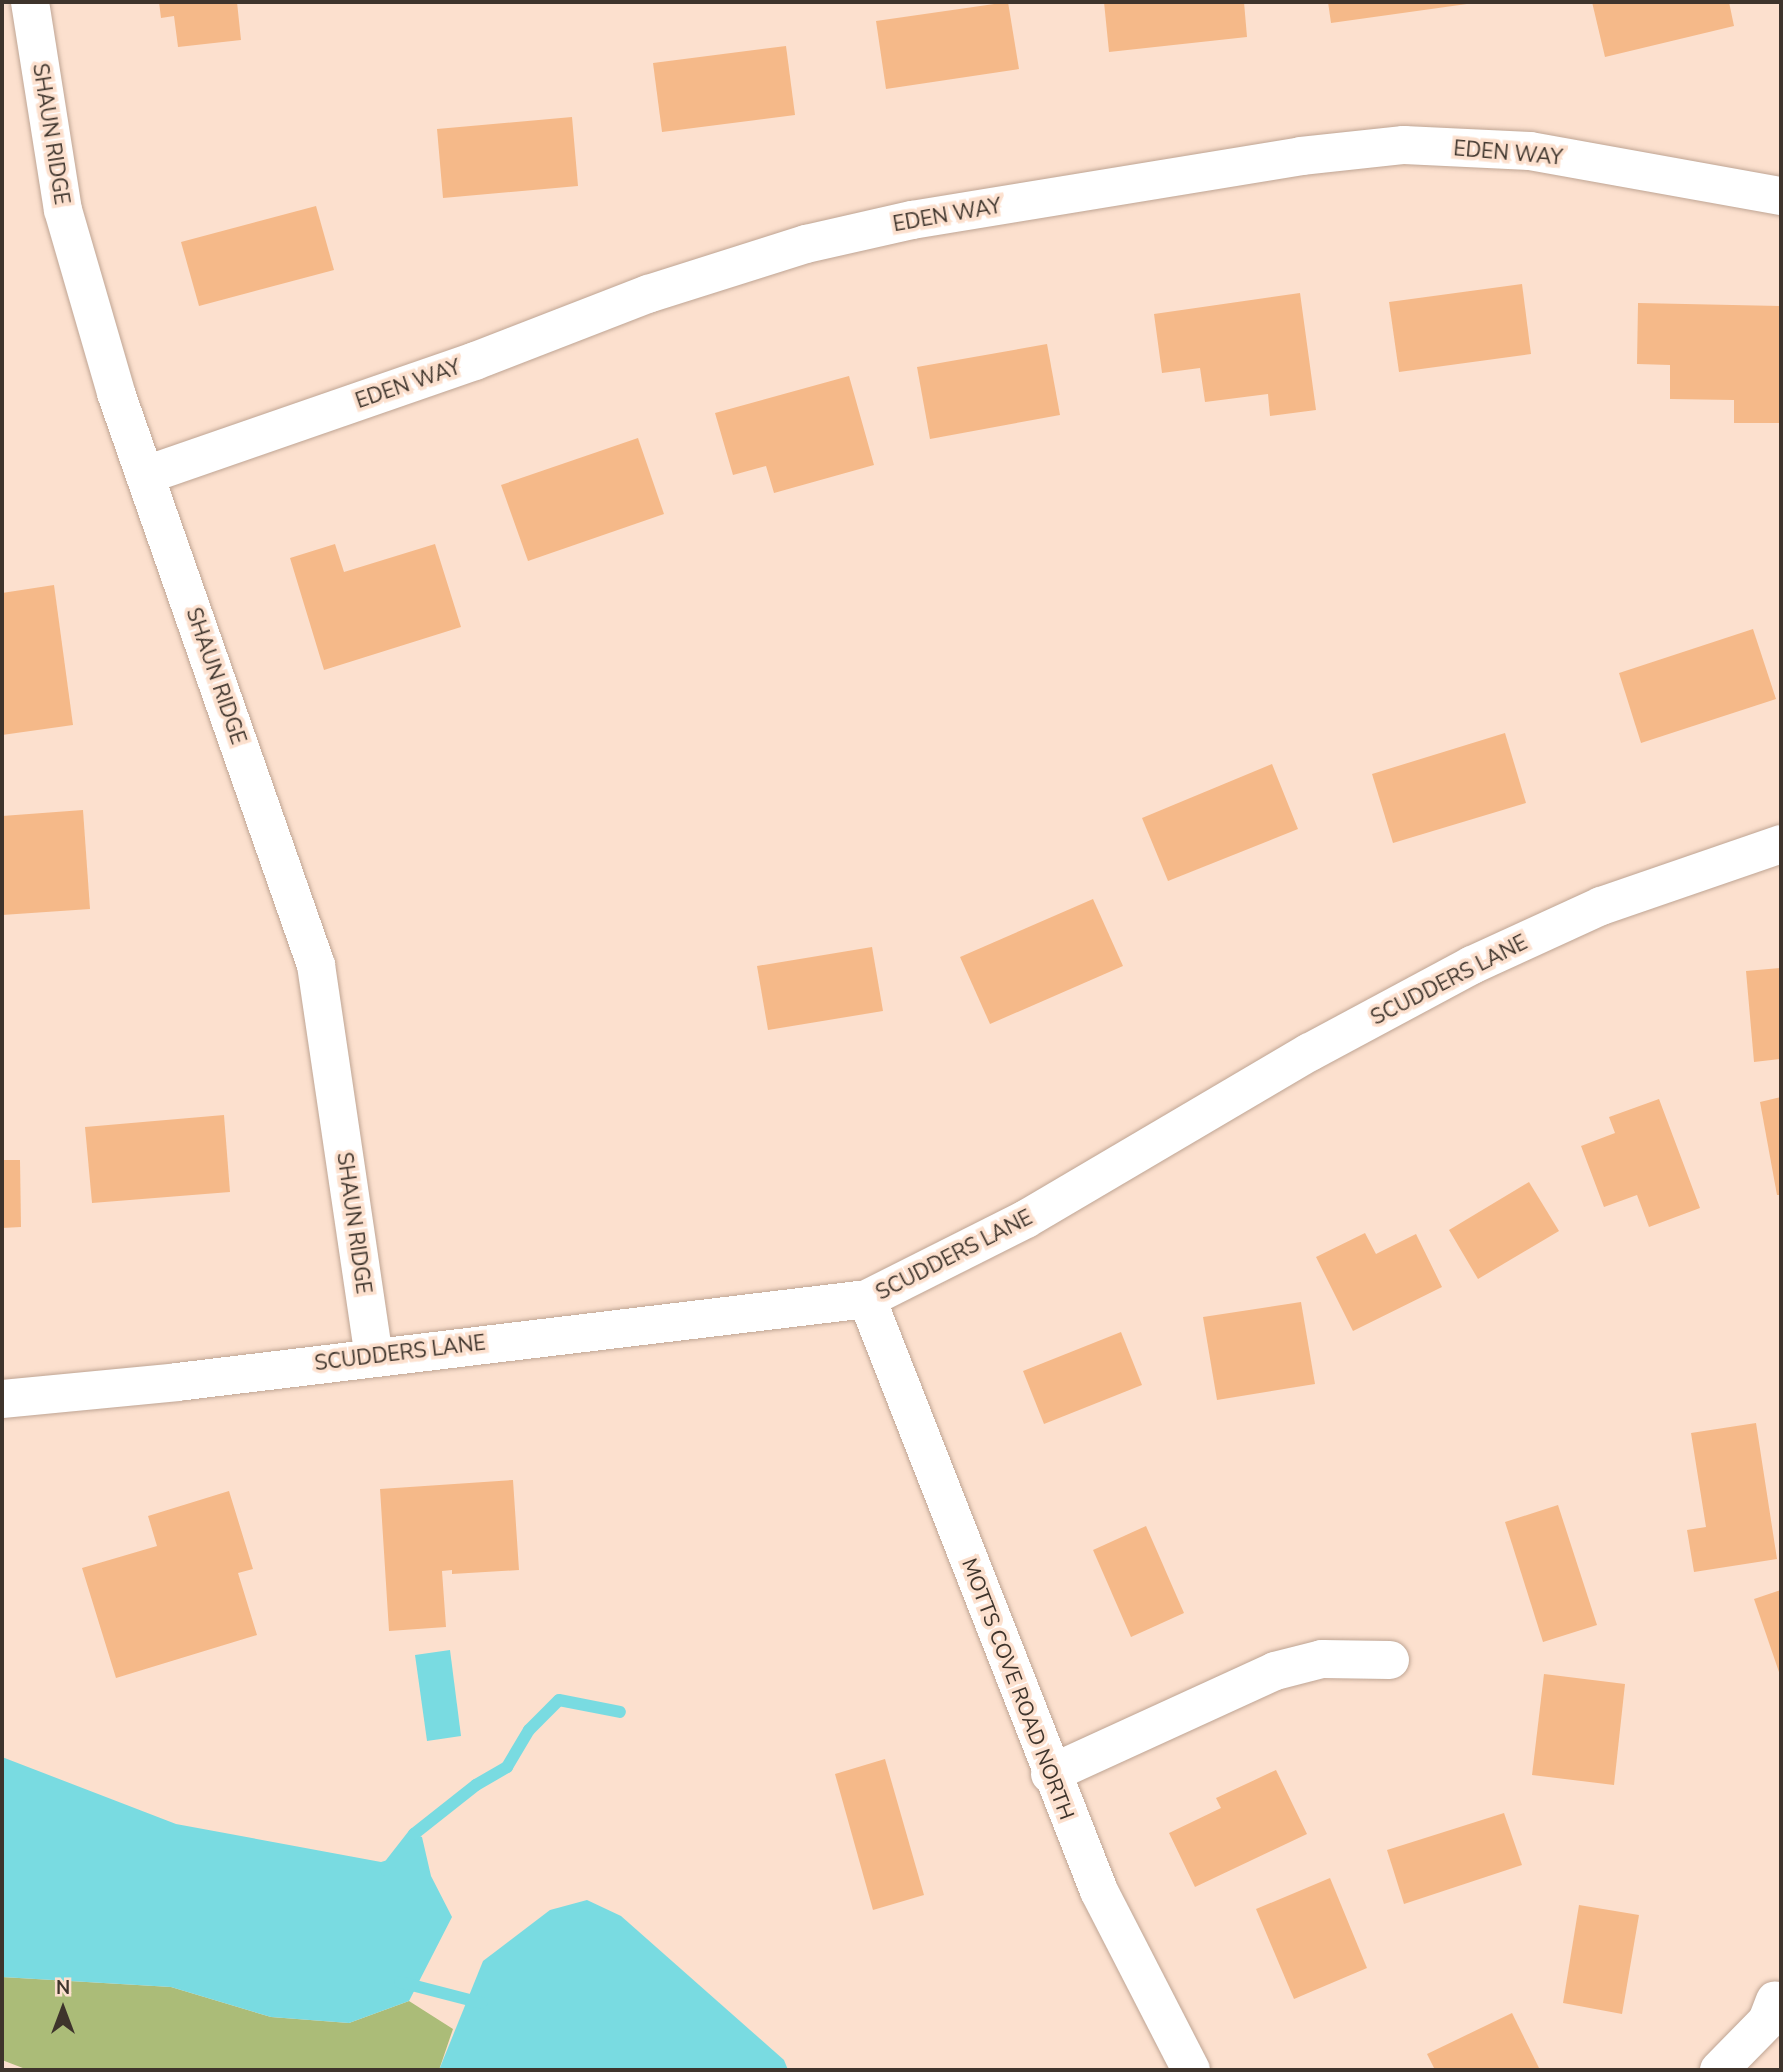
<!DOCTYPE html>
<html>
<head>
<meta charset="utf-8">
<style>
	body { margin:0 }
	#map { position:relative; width:1783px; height:2072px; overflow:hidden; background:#fce0ce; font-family:"Nunito Sans",sans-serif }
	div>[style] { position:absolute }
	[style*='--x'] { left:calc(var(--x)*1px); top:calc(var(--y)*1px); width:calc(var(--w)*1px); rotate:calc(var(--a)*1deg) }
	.forest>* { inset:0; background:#abbc78 }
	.water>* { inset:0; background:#79dbe1 }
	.stream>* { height:12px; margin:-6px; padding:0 6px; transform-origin:6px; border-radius:6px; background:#79dbe1 }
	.building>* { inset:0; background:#f5b989 }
	.roads { filter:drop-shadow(0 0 2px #bfa594) drop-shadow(0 0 2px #bfa594) }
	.minor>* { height:38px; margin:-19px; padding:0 19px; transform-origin:19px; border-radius:19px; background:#fff }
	span { translate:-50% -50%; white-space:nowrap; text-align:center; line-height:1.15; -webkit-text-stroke:7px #fce0ce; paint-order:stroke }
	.street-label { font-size:21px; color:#3e342c }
	.frame { position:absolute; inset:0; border:4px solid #3e342c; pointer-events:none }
	.north { position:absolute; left:28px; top:1974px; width:70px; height:70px; -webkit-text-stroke:5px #fce0ce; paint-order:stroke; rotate:0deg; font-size:19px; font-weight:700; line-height:28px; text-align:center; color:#3e342c }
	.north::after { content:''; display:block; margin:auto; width:24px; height:32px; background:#3e342c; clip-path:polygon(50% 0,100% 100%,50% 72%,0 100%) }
</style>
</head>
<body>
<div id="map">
	<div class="forest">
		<i style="clip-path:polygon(2px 1977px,171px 1987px,271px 2017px,349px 2023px,409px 2001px,453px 2029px,439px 2070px,28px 2070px,2px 2060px)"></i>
	</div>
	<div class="water">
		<i style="clip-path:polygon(450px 1650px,461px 1736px,427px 1741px,415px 1655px)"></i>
		<i style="clip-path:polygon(2px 1757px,176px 1824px,381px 1862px,398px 1857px,414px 1834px,422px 1837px,431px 1876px,452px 1917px,409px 2001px,349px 2023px,271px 2017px,171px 1987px,2px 1977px)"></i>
		<i style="clip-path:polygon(587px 1900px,621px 1916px,784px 2060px,788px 2070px,439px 2070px,483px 1961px,550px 1910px)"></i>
	</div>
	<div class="stream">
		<i style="--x:386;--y:1870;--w:46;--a:-52.1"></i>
		<i style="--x:414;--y:1834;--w:79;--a:-38.3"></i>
		<i style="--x:476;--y:1785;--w:36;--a:-30"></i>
		<i style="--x:507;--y:1767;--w:43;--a:-59.3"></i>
		<i style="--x:529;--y:1730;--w:42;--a:-45"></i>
		<i style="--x:559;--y:1700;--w:62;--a:11.1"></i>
		<i style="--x:400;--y:1982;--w:84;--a:14.5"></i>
	</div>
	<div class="building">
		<i style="clip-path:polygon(159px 2px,237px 2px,241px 40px,178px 47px,174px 16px,161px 18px)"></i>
		<i style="clip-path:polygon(1008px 2px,1019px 69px,886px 89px,876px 21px)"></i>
		<i style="clip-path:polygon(1104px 2px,1244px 2px,1247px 37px,1109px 52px)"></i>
		<i style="clip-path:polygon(1328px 2px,1474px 2px,1474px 3px,1331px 23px)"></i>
		<i style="clip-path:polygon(1592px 2px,1729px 2px,1734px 26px,1605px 57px)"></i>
		<i style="clip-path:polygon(786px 46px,795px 115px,662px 132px,653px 63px)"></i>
		<i style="clip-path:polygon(572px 117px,578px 186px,443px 198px,437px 129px)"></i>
		<i style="clip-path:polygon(316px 206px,334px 270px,199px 306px,181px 242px)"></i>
		<i style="clip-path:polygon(1522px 284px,1531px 354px,1399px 372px,1389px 302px)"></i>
		<i style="clip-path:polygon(1300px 293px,1316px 410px,1270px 416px,1268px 394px,1205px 402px,1200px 368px,1162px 373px,1154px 314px)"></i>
		<i style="clip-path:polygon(1638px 303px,1781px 306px,1781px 423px,1734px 423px,1734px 400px,1670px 399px,1670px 365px,1637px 364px)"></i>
		<i style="clip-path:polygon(1047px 344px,1060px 415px,930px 439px,917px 367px)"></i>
		<i style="clip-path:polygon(849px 376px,874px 465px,774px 493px,766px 466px,733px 475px,715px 413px)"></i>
		<i style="clip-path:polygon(638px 438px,664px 514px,528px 561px,501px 485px)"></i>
		<i style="clip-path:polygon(335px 544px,344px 572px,435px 544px,461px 627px,324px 670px,290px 558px)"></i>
		<i style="clip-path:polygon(54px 585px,73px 725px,2px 735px,2px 593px)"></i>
		<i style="clip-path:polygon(1753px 629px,1776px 699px,1641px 743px,1619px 673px)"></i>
		<i style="clip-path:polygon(1505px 733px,1526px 803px,1393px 843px,1372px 774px)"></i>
		<i style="clip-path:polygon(1272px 764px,1298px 829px,1168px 881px,1142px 818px)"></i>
		<i style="clip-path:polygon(83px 810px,90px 909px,2px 915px,2px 816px)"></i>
		<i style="clip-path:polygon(1093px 899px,1123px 966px,990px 1024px,960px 957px)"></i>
		<i style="clip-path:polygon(872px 947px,883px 1011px,768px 1030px,757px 966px)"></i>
		<i style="clip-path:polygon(1781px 968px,1781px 1059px,1754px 1062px,1746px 971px)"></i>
		<i style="clip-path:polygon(1781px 1097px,1781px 1195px,1777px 1195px,1760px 1102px)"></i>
		<i style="clip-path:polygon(1659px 1099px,1700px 1208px,1649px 1227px,1637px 1195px,1604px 1207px,1581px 1146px,1615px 1133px,1609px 1117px)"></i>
		<i style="clip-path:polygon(224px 1115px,230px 1192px,92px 1203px,85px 1127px)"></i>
		<i style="clip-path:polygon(2px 1160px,20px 1160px,21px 1227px,2px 1228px)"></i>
		<i style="clip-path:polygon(1529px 1182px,1559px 1231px,1478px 1279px,1449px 1230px)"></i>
		<i style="clip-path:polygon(1365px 1233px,1376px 1254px,1416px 1234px,1442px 1287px,1353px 1331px,1316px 1257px)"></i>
		<i style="clip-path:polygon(1301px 1302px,1315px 1384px,1217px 1400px,1203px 1317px)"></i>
		<i style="clip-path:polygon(1121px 1332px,1142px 1385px,1044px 1424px,1023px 1371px)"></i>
		<i style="clip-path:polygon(1756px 1423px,1777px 1559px,1694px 1572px,1687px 1530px,1706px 1527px,1691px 1433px)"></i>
		<i style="clip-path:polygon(513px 1480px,519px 1570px,452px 1574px,452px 1570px,442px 1571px,446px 1627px,389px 1631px,380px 1489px)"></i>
		<i style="clip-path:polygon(229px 1491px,253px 1569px,238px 1573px,257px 1635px,116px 1678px,82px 1568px,157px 1546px,148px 1516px)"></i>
		<i style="clip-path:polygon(1558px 1505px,1597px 1625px,1543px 1642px,1505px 1522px)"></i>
		<i style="clip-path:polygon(1146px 1526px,1184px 1613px,1131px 1637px,1093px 1550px)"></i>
		<i style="clip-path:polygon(1781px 1590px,1781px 1678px,1754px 1599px)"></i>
		<i style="clip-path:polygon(1544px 1674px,1625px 1684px,1614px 1785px,1532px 1775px)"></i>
		<i style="clip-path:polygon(885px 1759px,924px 1895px,873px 1910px,835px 1774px)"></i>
		<i style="clip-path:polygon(1276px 1770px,1307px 1834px,1195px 1887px,1169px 1833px,1221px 1808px,1216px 1798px)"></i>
		<i style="clip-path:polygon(1504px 1813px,1522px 1865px,1404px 1904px,1387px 1850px)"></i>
		<i style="clip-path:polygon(1330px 1878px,1367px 1968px,1294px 1999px,1256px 1909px)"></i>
		<i style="clip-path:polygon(1579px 1905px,1639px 1915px,1622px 2014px,1563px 2003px)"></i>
		<i style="clip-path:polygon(1512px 2013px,1540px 2070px,1435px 2070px,1427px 2054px)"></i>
	</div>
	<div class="roads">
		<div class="minor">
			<i style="--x:30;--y:2;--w:211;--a:81"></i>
			<i style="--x:63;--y:210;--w:191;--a:73.8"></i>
			<i style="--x:116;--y:393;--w:606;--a:70.73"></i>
			<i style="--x:316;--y:965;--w:395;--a:81.6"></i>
			<i style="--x:146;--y:475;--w:348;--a:-19.1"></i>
			<i style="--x:475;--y:361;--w:186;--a:-21.2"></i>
			<i style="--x:648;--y:294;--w:166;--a:-17.6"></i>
			<i style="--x:806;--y:244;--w:109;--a:-12.8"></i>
			<i style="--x:912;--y:220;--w:394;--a:-9.3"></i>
			<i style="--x:1301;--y:156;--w:104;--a:-6.1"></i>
			<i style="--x:1404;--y:145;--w:126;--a:2.7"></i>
			<i style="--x:1530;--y:151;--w:255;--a:10.2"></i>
			<i style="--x:867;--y:1299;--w:636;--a:68.6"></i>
			<i style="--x:1099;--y:1891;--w:201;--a:62.8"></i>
			<i style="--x:2;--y:1399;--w:176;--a:-5.5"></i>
			<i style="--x:177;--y:1382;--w:695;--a:-6.86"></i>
			<i style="--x:867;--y:1299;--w:178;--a:-26.7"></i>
			<i style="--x:1026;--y:1219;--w:329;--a:-30.5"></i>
			<i style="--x:1310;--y:1052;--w:184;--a:-28.2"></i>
			<i style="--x:1472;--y:965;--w:142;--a:-24.6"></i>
			<i style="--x:1601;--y:906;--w:190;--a:-19"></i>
			<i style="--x:1050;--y:1774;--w:247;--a:-24.6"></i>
			<i style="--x:1275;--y:1671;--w:49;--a:-14.3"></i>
			<i style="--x:1322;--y:1659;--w:68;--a:0.8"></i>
			<i style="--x:1719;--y:2070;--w:69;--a:-45.6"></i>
			<i style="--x:1767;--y:2021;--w:22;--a:-69"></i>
		</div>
	</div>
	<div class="street-label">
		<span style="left:51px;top:134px;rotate:81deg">SHAUN RIDGE</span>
		<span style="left:1508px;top:153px;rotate:5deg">EDEN WAY</span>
		<span style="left:947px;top:215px;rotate:-10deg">EDEN WAY</span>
		<span style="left:408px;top:384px;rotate:-19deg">EDEN WAY</span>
		<span style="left:216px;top:676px;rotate:71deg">SHAUN RIDGE</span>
		<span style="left:1449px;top:980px;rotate:-27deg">SCUDDERS LANE</span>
		<span style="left:354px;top:1223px;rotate:82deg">SHAUN RIDGE</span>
		<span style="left:954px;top:1255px;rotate:-27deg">SCUDDERS LANE</span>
		<span style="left:400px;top:1353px;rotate:-7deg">SCUDDERS LANE</span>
		<span style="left:1018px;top:1689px;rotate:69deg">MOTTS COVE ROAD NORTH</span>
	</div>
	<div class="frame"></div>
	<div class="north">N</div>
</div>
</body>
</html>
